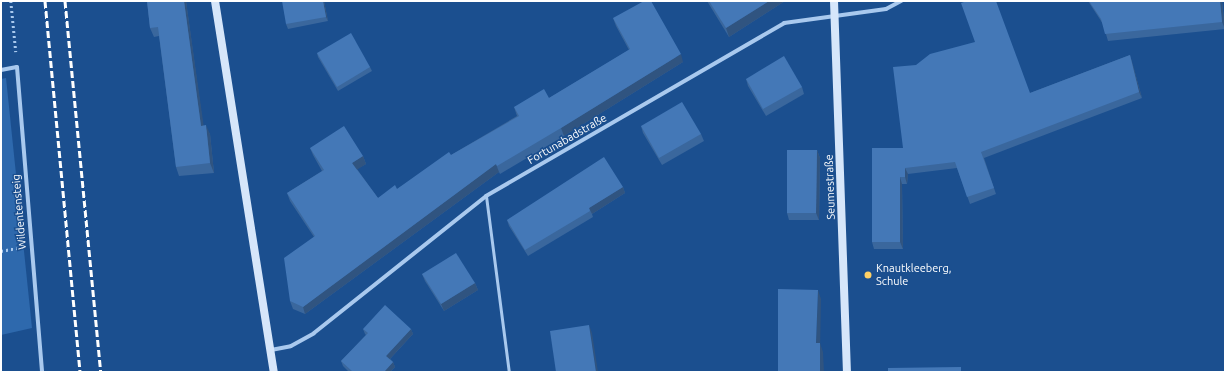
<!DOCTYPE html>
<html>
<head>
<meta charset="utf-8">
<style>
	body { margin:0 }
	#map { position:relative; width:1226px; height:373px; overflow:hidden; background:#1b4f8f; font-family:Ubuntu,sans-serif }
	div>[style] { position:absolute }
	[style*='--x'] { left:calc(var(--x)*1px); top:calc(var(--y)*1px); width:calc(var(--w)*1px); rotate:calc(var(--a)*1deg) }
	.green>* { inset:0; background:#2e69ad }
	.path>* { height:2.5px; margin-top:-1.25px; transform-origin:0; background:repeating-linear-gradient(90deg,#a9c9ee 0 2px,transparent 0 5px) }
	.lane>* { height:3px; margin:-1.5px; padding:0 1.5px; transform-origin:1.5px; border-radius:1.5px; background:#a9c9ee }
	.street>* { height:4px; margin:-2px; padding:0 2px; transform-origin:2px; border-radius:2px; background:#a9c9ee }
	.secondary>* { height:8px; margin:-4px; padding:0 4px; transform-origin:4px; border-radius:4px; background:#d6e6fa }
	.rail>* { height:3px; margin-top:-1.5px; transform-origin:0; background:repeating-linear-gradient(90deg,#fff 0 7px,transparent 0 10px) }
	.wall>* { inset:0; background:#3a679d }
	.shaded-wall>* { inset:0; background:#305480 }
	.building>* { inset:0; background:#4478b7 }
	.dots>* { width:11px; height:11px; translate:-50% -50%; box-sizing:border-box; border:2px solid #1b4f8f; border-radius:50% }
	span { translate:-50% -50%; white-space:nowrap; text-align:center; line-height:1.15; -webkit-text-stroke:3px #1b4f8f; paint-order:stroke }
	.street-label { font-size:11px; color:#fff }
	.poi-label { font-size:11px; color:#fff }
	.left { translate:0 -50%; text-align:left }
	.frame { position:absolute; inset:0; border:2px solid #fff; pointer-events:none }
</style>
</head>
<body>
<div id="map">
	<div class="green">
		<i style="clip-path:polygon(6px 78px,32px 328px,1px 335px,1px 79px)"></i>
	</div>
	<div class="path">
		<i style="--x:11;--y:1;--w:51;--a:84.4"></i>
		<i style="--x:1;--y:251;--w:16;--a:-11"></i>
	</div>
	<div class="lane">
		<i style="--x:486;--y:196;--w:177;--a:82.6"></i>
	</div>
	<div class="street">
		<i style="--x:1;--y:70;--w:16;--a:-11"></i>
		<i style="--x:17;--y:67;--w:306;--a:85.3"></i>
		<i style="--x:271;--y:350;--w:20;--a:-11"></i>
		<i style="--x:291;--y:346;--w:26;--a:-29"></i>
		<i style="--x:314;--y:333;--w:220;--a:-38.5"></i>
		<i style="--x:486;--y:196;--w:345;--a:-30.1"></i>
		<i style="--x:784;--y:23;--w:103;--a:-7.8"></i>
		<i style="--x:886;--y:9;--w:17;--a:-28"></i>
	</div>
	<div class="secondary">
		<i style="--x:215;--y:1;--w:376;--a:81"></i>
		<i style="--x:834;--y:1;--w:371;--a:88"></i>
	</div>
	<div class="rail">
		<i style="--x:45;--y:1;--w:373;--a:84.6"></i>
		<i style="--x:65;--y:1;--w:373;--a:84.5"></i>
	</div>
	<div class="wall">
		<i style="clip-path:polygon(147px 1px,186px 1px,203px 125px,210px 134px,214px 173px,179px 176px,176px 167px,159px 36px,154px 37px,150px 28px)"></i>
		<i style="clip-path:polygon(324px 1px,328px 21px,288px 29px,286px 24px)"></i>
		<i style="clip-path:polygon(707px 1px,785px 1px,729px 37px)"></i>
		<i style="clip-path:polygon(1088px 1px,1222px 1px,1225px 29px,1108px 41px,1103px 24px)"></i>
		<i style="clip-path:polygon(613px 18px,683px 62px,564px 136px,500px 174px,499px 172px,305px 314px,293px 309px,290px 301px,314px 237px,290px 201px,287px 193px,322px 171px,313px 155px,310px 148px,363px 156px,366px 164px,357px 169px,378px 198px,397px 189px,451px 155px,517px 116px,514px 107px,549px 98px,629px 50px,616px 26px)"></i>
		<i style="clip-path:polygon(317px 53px,370px 67px,372px 71px,338px 91px,318px 57px)"></i>
		<i style="clip-path:polygon(1130px 55px,1132px 62px,1142px 98px,984px 158px,996px 194px,970px 204px,957px 168px,908px 174px,907px 184px,902px 184px,903px 249px,874px 249px,872px 242px,903px 148px,1030px 93px)"></i>
		<i style="clip-path:polygon(746px 79px,802px 87px,804px 94px,766px 116px,748px 86px)"></i>
		<i style="clip-path:polygon(641px 126px,701px 134px,704px 141px,662px 165px,643px 133px)"></i>
		<i style="clip-path:polygon(817px 150px,820px 158px,819px 220px,789px 220px,787px 213px)"></i>
		<i style="clip-path:polygon(623px 187px,625px 193px,592px 214px,593px 217px,528px 256px,509px 226px,507px 220px)"></i>
		<i style="clip-path:polygon(422px 274px,475px 283px,478px 290px,444px 311px,425px 281px)"></i>
		<i style="clip-path:polygon(363px 329px,411px 329px,413px 334px,390px 359px,393px 362px,395px 367px,390px 372px,349px 372px,343px 366px,341px 361px,366px 335px,365px 334px)"></i>
	</div>
	<div class="shaded-wall">
		<i style="clip-path:polygon(184px 1px,186px 1px,205px 135px,201px 126px)"></i>
		<i style="clip-path:polygon(323px 1px,324px 1px,328px 21px,326px 17px)"></i>
		<i style="clip-path:polygon(769px 1px,785px 1px,729px 37px,726px 28px)"></i>
		<i style="clip-path:polygon(1220px 1px,1222px 1px,1225px 29px,1222px 22px)"></i>
		<i style="clip-path:polygon(681px 54px,683px 62px,564px 136px,561px 128px)"></i>
		<i style="clip-path:polygon(1130px 55px,1132px 62px,1142px 98px,1139px 92px)"></i>
		<i style="clip-path:polygon(206px 125px,210px 134px,214px 173px,210px 163px)"></i>
		<i style="clip-path:polygon(817px 150px,820px 158px,819px 220px,816px 213px)"></i>
		<i style="clip-path:polygon(363px 156px,366px 164px,355px 171px,352px 163px)"></i>
		<i style="clip-path:polygon(496px 164px,499px 172px,305px 314px,303px 307px)"></i>
		<i style="clip-path:polygon(905px 168px,908px 174px,907px 184px,905px 177px)"></i>
		<i style="clip-path:polygon(900px 177px,902px 184px,903px 249px,900px 242px)"></i>
		<i style="clip-path:polygon(623px 187px,625px 193px,592px 214px,589px 208px)"></i>
		<i style="clip-path:polygon(475px 283px,478px 290px,444px 311px,441px 304px)"></i>
		<i style="clip-path:polygon(818px 290px,821px 299px,820px 352px,816px 343px)"></i>
		<i style="clip-path:polygon(589px 325px,592px 333px,598px 372px,596px 372px)"></i>
		<i style="clip-path:polygon(411px 329px,413px 334px,388px 361px,386px 356px)"></i>
		<i style="clip-path:polygon(820px 343px,823px 352px,824px 372px,820px 372px)"></i>
		<i style="clip-path:polygon(393px 362px,395px 367px,390px 372px,384px 372px)"></i>
	</div>
	<div class="building">
		<i style="clip-path:polygon(147px 1px,184px 1px,201px 126px,206px 125px,210px 163px,176px 167px,158px 27px,150px 28px)"></i>
		<i style="clip-path:polygon(282px 1px,323px 1px,326px 17px,286px 24px)"></i>
		<i style="clip-path:polygon(644px 1px,651px 1px,681px 54px,561px 128px,497px 166px,496px 164px,303px 307px,290px 301px,284px 258px,315px 236px,287px 193px,324px 170px,310px 148px,344px 126px,363px 156px,352px 163px,378px 198px,395px 185px,397px 189px,449px 152px,451px 155px,519px 116px,514px 107px,544px 89px,549px 98px,630px 49px,613px 18px)"></i>
		<i style="clip-path:polygon(709px 1px,769px 1px,726px 28px)"></i>
		<i style="clip-path:polygon(967px 1px,996px 1px,1030px 93px,1130px 55px,1139px 92px,981px 152px,994px 188px,967px 197px,955px 162px,905px 168px,905px 177px,900px 177px,900px 242px,872px 242px,872px 148px,903px 148px,893px 67px,916px 65px,930px 54px,975px 42px,961px 3px)"></i>
		<i style="clip-path:polygon(1089px 1px,1220px 1px,1222px 22px,1105px 34px,1101px 19px)"></i>
		<i style="clip-path:polygon(351px 33px,370px 67px,337px 87px,317px 53px)"></i>
		<i style="clip-path:polygon(784px 56px,802px 87px,763px 109px,746px 79px)"></i>
		<i style="clip-path:polygon(682px 102px,701px 134px,659px 158px,641px 126px)"></i>
		<i style="clip-path:polygon(787px 150px,817px 150px,816px 213px,787px 213px)"></i>
		<i style="clip-path:polygon(604px 157px,623px 187px,589px 208px,590px 211px,525px 250px,507px 220px)"></i>
		<i style="clip-path:polygon(456px 253px,475px 283px,441px 304px,422px 274px)"></i>
		<i style="clip-path:polygon(778px 289px,818px 290px,816px 343px,820px 343px,820px 372px,778px 372px)"></i>
		<i style="clip-path:polygon(385px 305px,411px 329px,386px 356px,393px 362px,384px 372px,353px 372px,341px 361px,368px 333px,363px 329px)"></i>
		<i style="clip-path:polygon(589px 325px,596px 372px,556px 372px,550px 331px)"></i>
		<i style="clip-path:polygon(961px 367px,961px 372px,888px 372px,888px 368px)"></i>
	</div>
	<div class="dots">
		<i style="left:868px;top:275px;background:#ffd166"></i>
	</div>
	<div class="street-label">
		<span style="left:567px;top:139px;rotate:-30deg">Fortunabadstraße</span>
		<span style="left:830px;top:187px;rotate:-92deg">Seumestraße</span>
		<span style="left:19px;top:212px;rotate:-95deg">Wildentensteig</span>
	</div>
	<div class="poi-label">
		<span class="left" style="left:876px;top:275px">Knautkleeberg,<br>Schule</span>
	</div>
	<div class="frame"></div>
</div>
</body>
</html>
